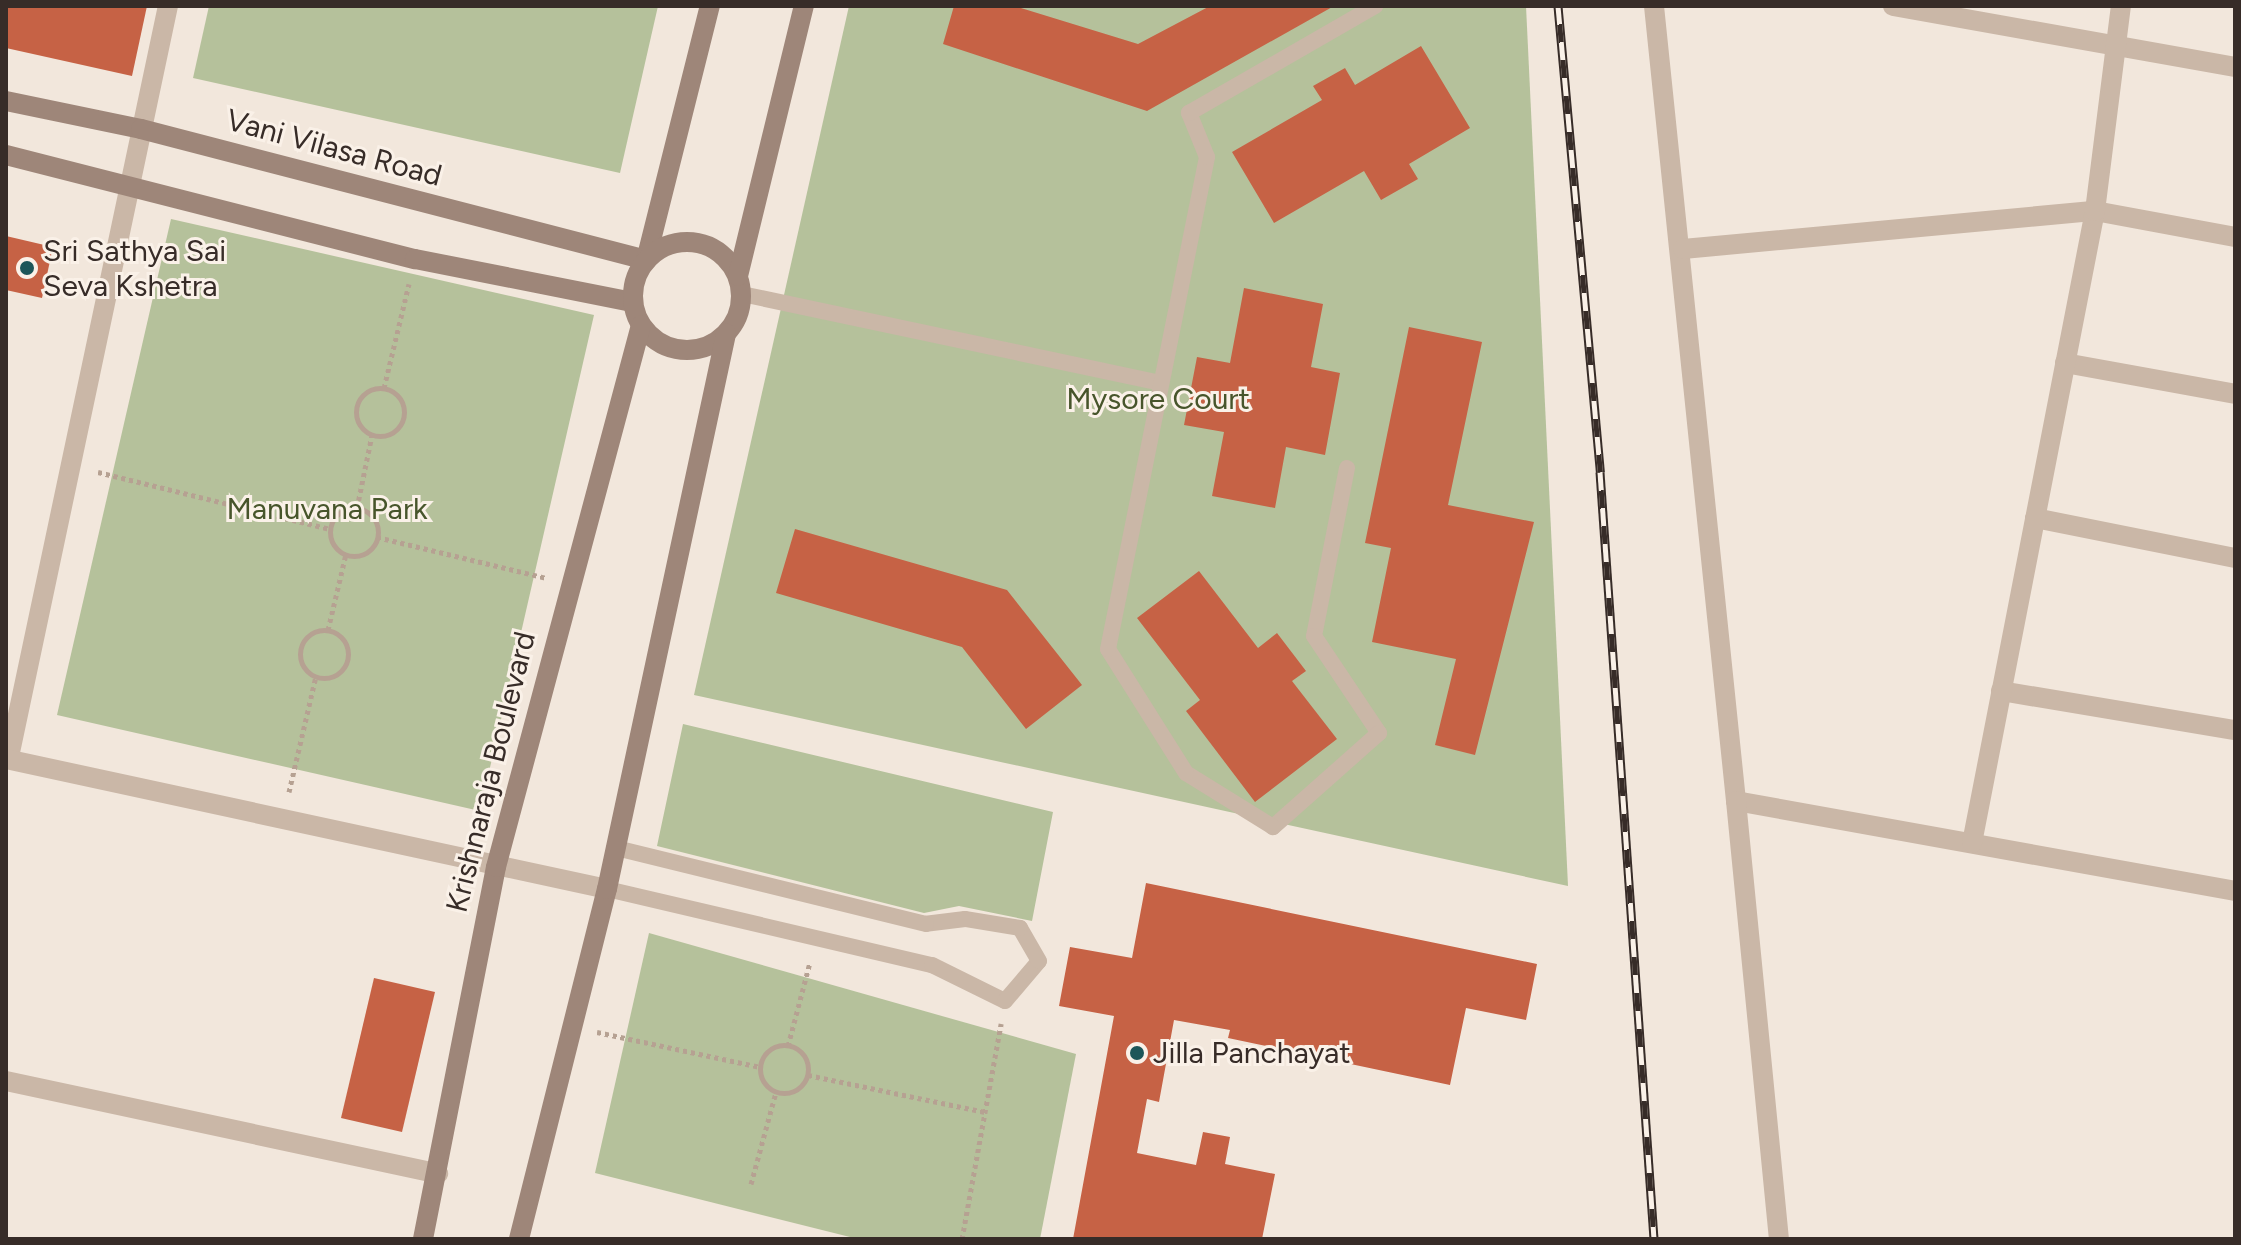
<!DOCTYPE html>
<html>
<head>
<meta charset="utf-8">
<style>
	body { margin:0 }
	#map { position:relative; width:2241px; height:1245px; overflow:hidden; background:#f2e7dc; font-family:Figtree,sans-serif }
	div>[style] { position:absolute }
	[style*='--x'] { left:calc(var(--x)*1px); top:calc(var(--y)*1px); width:calc(var(--w)*1px); rotate:calc(var(--a)*1deg) }
	.green>* { inset:0; background:#b5c19b }
	.building>* { inset:0; background:#c66245 }
	.path>* { height:5px; margin-top:-2.5px; transform-origin:0; background:repeating-linear-gradient(90deg,#b6a192 0 4px,transparent 0 8px) }
	.path>.ring { margin:-2.5px; padding:0; box-sizing:content-box; background:none; border:5px solid #b6a192; border-radius:50% }
	.service>* { height:16px; margin:-8px; padding:0 8px; transform-origin:8px; border-radius:8px; background:#cab7a7 }
	.minor>* { height:20px; margin:-10px; padding:0 10px; transform-origin:10px; border-radius:10px; background:#cab7a7 }
	.tertiary>* { height:20px; margin:-10px; padding:0 10px; transform-origin:10px; border-radius:10px; background:#cab7a7 }
	.secondary>* { height:20px; margin:-10px; padding:0 10px; transform-origin:10px; border-radius:10px; background:#9e8679 }
	.secondary>.ring { margin:-10px; padding:0; box-sizing:content-box; background:none; border:20px solid #9e8679; border-radius:50% }
	.rail>* { height:9px; margin-top:-4.5px; transform-origin:0; background:repeating-linear-gradient(90deg,#faf1e8 0 18px,#372c28 0 36px); box-sizing:border-box; border-block:2px solid #372c28 }
	.dots>* { width:22px; height:22px; translate:-50% -50%; box-sizing:border-box; border:4px solid #faf1e8; border-radius:50% }
	span { translate:-50% -50%; white-space:nowrap; text-align:center; line-height:1.15; -webkit-text-stroke:6px #faf1e8; paint-order:stroke }
	.street-label { font-size:30px; color:#372c28 }
	.poi-label { font-size:30px; color:#372c28 }
	.left { translate:0 -50%; text-align:left }
	.park-label { font-size:30px; color:#47552b }
	.frame { position:absolute; inset:0; border:8px solid #372c28; pointer-events:none }
</style>
</head>
<body>
<div id="map">
	<div class="green">
		<i style="clip-path:polygon(209px 6px,658px 6px,620px 173px,193px 78px)"></i>
		<i style="clip-path:polygon(849px 6px,1526px 6px,1568px 886px,694px 695px)"></i>
		<i style="clip-path:polygon(171px 219px,594px 315px,480px 811px,57px 715px)"></i>
		<i style="clip-path:polygon(683px 724px,1053px 812px,1032px 921px,959px 906px,924px 913px,657px 846px)"></i>
		<i style="clip-path:polygon(649px 933px,1076px 1054px,1040px 1239px,858px 1239px,595px 1173px)"></i>
	</div>
	<div class="building">
		<i style="clip-path:polygon(6px 6px,147px 6px,132px 76px,6px 48px)"></i>
		<i style="clip-path:polygon(954px 6px,1014px 6px,1138px 44px,1210px 6px,1334px 6px,1147px 111px,943px 44px)"></i>
		<i style="clip-path:polygon(1421px 46px,1470px 128px,1409px 164px,1418px 179px,1381px 200px,1364px 171px,1274px 223px,1232px 152px,1322px 100px,1313px 86px,1345px 68px,1355px 85px)"></i>
		<i style="clip-path:polygon(6px 236px,53px 247px,42px 298px,6px 290px)"></i>
		<i style="clip-path:polygon(1244px 288px,1323px 304px,1311px 367px,1340px 373px,1325px 455px,1286px 447px,1275px 508px,1212px 496px,1224px 432px,1184px 425px,1197px 357px,1230px 363px)"></i>
		<i style="clip-path:polygon(1409px 327px,1482px 342px,1448px 505px,1534px 522px,1475px 755px,1435px 745px,1456px 659px,1372px 642px,1391px 548px,1365px 543px)"></i>
		<i style="clip-path:polygon(795px 529px,1007px 590px,1082px 685px,1026px 729px,962px 647px,776px 593px)"></i>
		<i style="clip-path:polygon(1199px 571px,1258px 648px,1277px 633px,1306px 671px,1292px 681px,1337px 739px,1255px 802px,1186px 711px,1200px 700px,1137px 618px)"></i>
		<i style="clip-path:polygon(1146px 883px,1537px 964px,1526px 1020px,1466px 1008px,1450px 1085px,1228px 1038px,1230px 1030px,1174px 1020px,1159px 1102px,1147px 1099px,1137px 1153px,1196px 1165px,1203px 1132px,1230px 1137px,1225px 1164px,1275px 1174px,1262px 1239px,1073px 1239px,1114px 1016px,1059px 1006px,1070px 947px,1132px 958px)"></i>
		<i style="clip-path:polygon(374px 978px,435px 992px,402px 1132px,341px 1118px)"></i>
	</div>
	<div class="path">
		<i style="--x:384;--y:388;--w:107;--a:-76.5"></i>
		<i class="ring" style="left:356px;top:388px;width:43px;height:43px"></i>
		<i style="--x:98;--y:472;--w:239;--a:13.8"></i>
		<i style="--x:357;--y:508;--w:75;--a:-78.4"></i>
		<i class="ring" style="left:330px;top:508px;width:43px;height:43px"></i>
		<i style="--x:377;--y:537;--w:175;--a:13.6"></i>
		<i style="--x:328;--y:630;--w:78;--a:-76.7"></i>
		<i class="ring" style="left:300px;top:630px;width:43px;height:43px"></i>
		<i style="--x:289;--y:792;--w:119;--a:-76.9"></i>
		<i style="--x:597;--y:1032;--w:167;--a:12.1"></i>
		<i class="ring" style="left:760px;top:1045px;width:43px;height:43px"></i>
		<i style="--x:788;--y:1046;--w:87;--a:-75.3"></i>
		<i style="--x:808;--y:1075;--w:181;--a:11.8"></i>
		<i style="--x:751;--y:1184;--w:95;--a:-74.8"></i>
		<i style="--x:962;--y:1239;--w:219;--a:-79.7"></i>
	</div>
	<div class="service">
		<i style="--x:742;--y:294;--w:428;--a:12"></i>
		<i style="--x:1347;--y:468;--w:171;--a:101.1"></i>
		<i style="--x:1314;--y:636;--w:117;--a:56.2"></i>
		<i style="--x:1379;--y:733;--w:142;--a:138.4"></i>
		<i style="--x:1273;--y:827;--w:102;--a:-148.2"></i>
		<i style="--x:1186;--y:773;--w:146;--a:-122.2"></i>
		<i style="--x:1108;--y:649;--w:502;--a:-78.62"></i>
		<i style="--x:1207;--y:157;--w:48;--a:-112.2"></i>
		<i style="--x:1189;--y:113;--w:215;--a:-29.9"></i>
		<i style="--x:607;--y:889;--w:334;--a:13.2"></i>
		<i style="--x:932;--y:965;--w:81;--a:26.3"></i>
		<i style="--x:1005;--y:1001;--w:52;--a:-49.6"></i>
		<i style="--x:1039;--y:961;--w:38;--a:-120"></i>
		<i style="--x:1020;--y:928;--w:56;--a:-170.7"></i>
		<i style="--x:965;--y:919;--w:39;--a:173"></i>
		<i style="--x:926;--y:924;--w:319;--a:-166.2"></i>
	</div>
	<div class="minor">
		<i style="--x:1654;--y:6;--w:799;--a:84.11"></i>
		<i style="--x:1736;--y:801;--w:507;--a:10.22"></i>
		<i style="--x:1893;--y:6;--w:347;--a:10.1"></i>
		<i style="--x:1683;--y:249;--w:414;--a:-5.3"></i>
		<i style="--x:2095;--y:211;--w:142;--a:10.5"></i>
		<i style="--x:2065;--y:363;--w:173;--a:10.3"></i>
		<i style="--x:2035;--y:518;--w:204;--a:11.3"></i>
		<i style="--x:2001;--y:691;--w:237;--a:9.5"></i>
		<i style="--x:9;--y:757;--w:768;--a:-78.05"></i>
		<i style="--x:1736;--y:801;--w:440;--a:84.4"></i>
		<i style="--x:1972;--y:843;--w:644;--a:-78.99"></i>
		<i style="--x:2095;--y:211;--w:207;--a:-82.8"></i>
		<i style="--x:6;--y:1081;--w:442;--a:12.1"></i>
	</div>
	<div class="tertiary">
		<i style="--x:6;--y:759;--w:615;--a:12.21"></i>
	</div>
	<div class="secondary">
		<i style="--x:6;--y:101;--w:138;--a:11.7"></i>
		<i style="--x:141;--y:129;--w:522;--a:14.54"></i>
		<i style="--x:646;--y:260;--w:262;--a:-75.9"></i>
		<i style="--x:6;--y:155;--w:422;--a:14.3"></i>
		<i style="--x:415;--y:259;--w:222;--a:11.2"></i>
		<i class="ring" style="left:633px;top:242px;width:88px;height:88px"></i>
		<i style="--x:738;--y:276;--w:278;--a:-76.3"></i>
		<i style="--x:423;--y:1239;--w:379;--a:-78.9"></i>
		<i style="--x:496;--y:867;--w:561;--a:-75.02"></i>
		<i style="--x:519;--y:1239;--w:361;--a:-75.9"></i>
		<i style="--x:607;--y:889;--w:568;--a:-77.9"></i>
	</div>
	<div class="rail">
		<i style="--x:1558;--y:6;--w:468;--a:84.8"></i>
		<i style="--x:1600;--y:472;--w:769;--a:85.97"></i>
	</div>
	<div class="dots">
		<i style="left:27px;top:268px;background:#1d5659"></i>
		<i style="left:1137px;top:1053px;background:#1d5659"></i>
	</div>
	<div class="street-label">
		<span style="left:334px;top:148px;rotate:15deg">Vani Vilasa Road</span>
		<span style="left:491px;top:772px;rotate:-76deg">Krishnaraja Boulevard</span>
	</div>
	<div class="poi-label">
		<span class="left" style="left:43px;top:268px">Sri Sathya Sai<br>Seva Kshetra</span>
		<span class="left" style="left:1153px;top:1053px">Jilla Panchayat</span>
	</div>
	<div class="park-label">
		<span style="left:1158px;top:399px">Mysore Court</span>
		<span style="left:327px;top:509px">Manuvana Park</span>
	</div>
	<div class="frame"></div>
</div>
</body>
</html>
